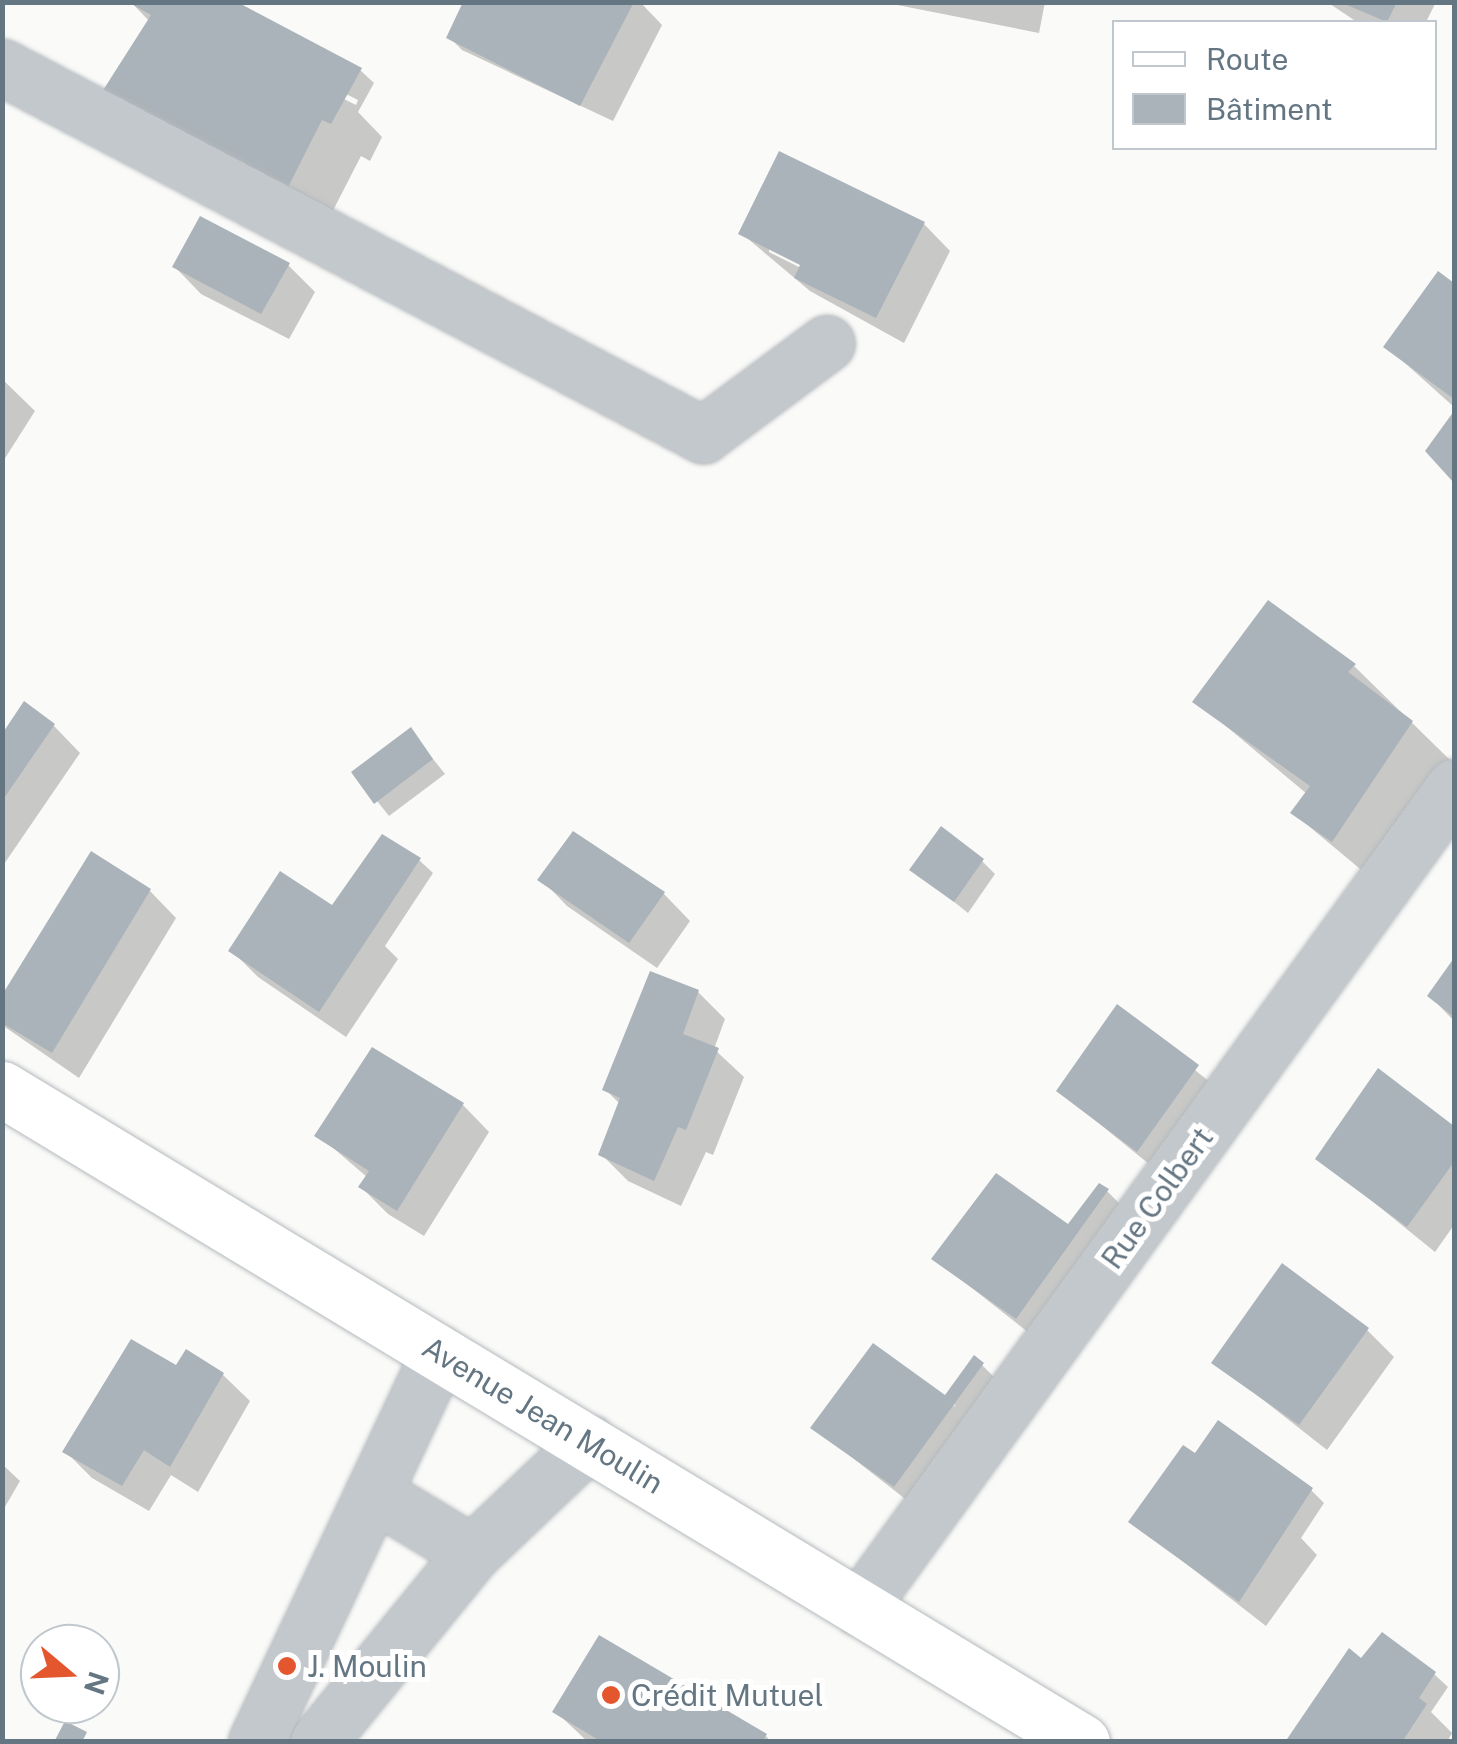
<!DOCTYPE html>
<html>
<head>
<meta charset="utf-8">
<style>
	body { margin:0 }
	#map { position:relative; width:1457px; height:1744px; overflow:hidden; background:#fafaf8; font-family:"Public Sans",sans-serif }
	div>[style] { position:absolute }
	[style*='--x'] { left:calc(var(--x)*1px); top:calc(var(--y)*1px); width:calc(var(--w)*1px); rotate:calc(var(--a)*1deg) }
	.shadow>* { inset:0; background:#0003 }
	.building>* { inset:0; background:#aab3b9 }
	.roads { filter:drop-shadow(0 0 2px #b5babe) drop-shadow(0 0 2px #b5babe) }
	.minor>* { height:55px; margin:-27.5px; padding:0 27.5px; transform-origin:27.5px; border-radius:27.5px; background:#c3c8cc }
	.major>* { height:55px; margin:-27.5px; padding:0 27.5px; transform-origin:27.5px; border-radius:27.5px; background:#fff }
	.dots>* { width:28px; height:28px; translate:-50% -50%; box-sizing:border-box; border:5px solid #fff; border-radius:50% }
	span { translate:-50% -50%; white-space:nowrap; text-align:center; line-height:1.15; -webkit-text-stroke:10px #fff; paint-order:stroke }
	.street-label { font-size:30px; color:#657683 }
	.poi-label { font-size:30px; color:#657683 }
	.left { translate:0 -50%; text-align:left }
	.frame { position:absolute; inset:0; border:5px solid #657683; pointer-events:none }
	.legend { position:absolute; left:1112px; top:20px; width:325px; height:130px; box-sizing:border-box; background:#fff; border:2px solid #c1c8cd; margin:0; padding:12px 18px; list-style:none; font-size:30px; color:#657683 }
	.legend li { display:flex; align-items:center; gap:20px; height:50px }
	.legend b { width:50px; border:2px solid #c1c8cd }
	.north { position:absolute; left:20px; top:1624px; width:100px; height:100px; box-sizing:border-box; background:#fff; border:2px solid #c1c8cd; border-radius:50%; rotate:109deg; font-size:28px; font-weight:700; line-height:40px; text-align:center; color:#657683 }
	.north::after { content:''; display:block; margin:auto; width:35px; height:45px; background:#e4572e; clip-path:polygon(50% 0,100% 100%,50% 72%,0 100%) }
</style>
</head>
<body>
<div id="map">
	<div class="shadow">
		<i style="clip-path:polygon(evenodd,131px 2px,360px 70px,374px 83px,358px 112px,382px 137px,370px 161px,361px 156px,324px 228px,103px 95px,150px 22px,131px 2px,334px 88px,358px 100px,356px 105px,334px 94px,334px 88px)"></i>
		<i style="clip-path:polygon(465px 2px,640px 2px,662px 25px,613px 121px,462px 50px,449px 37px)"></i>
		<i style="clip-path:polygon(882px 2px,1045px 2px,1039px 33px)"></i>
		<i style="clip-path:polygon(1327px 2px,1436px 2px,1426px 22px,1357px 22px)"></i>
		<i style="clip-path:polygon(evenodd,924px 224px,950px 251px,904px 343px,810px 291px,741px 233px,924px 224px,769px 247px,857px 296px,769px 252px,769px 247px)"></i>
		<i style="clip-path:polygon(288px 265px,315px 292px,289px 339px,201px 294px,175px 267px)"></i>
		<i style="clip-path:polygon(1439px 274px,1454px 286px,1454px 407px,1386px 346px)"></i>
		<i style="clip-path:polygon(2px 379px,35px 411px,2px 463px)"></i>
		<i style="clip-path:polygon(1354px 666px,1450px 760px,1371px 878px,1293px 813px,1307px 794px,1196px 701px)"></i>
		<i style="clip-path:polygon(54px 726px,80px 753px,2px 867px,2px 738px)"></i>
		<i style="clip-path:polygon(410px 730px,445px 774px,389px 816px,354px 772px)"></i>
		<i style="clip-path:polygon(574px 835px,664px 894px,690px 921px,657px 968px,567px 906px,541px 879px)"></i>
		<i style="clip-path:polygon(419px 860px,433px 873px,385px 946px,398px 959px,346px 1037px,258px 977px,231px 950px,333px 908px)"></i>
		<i style="clip-path:polygon(982px 861px,995px 874px,968px 913px,913px 869px)"></i>
		<i style="clip-path:polygon(150px 891px,176px 918px,79px 1078px,2px 1025px,2px 1000px)"></i>
		<i style="clip-path:polygon(1454px 962px,1454px 1021px,1430px 996px)"></i>
		<i style="clip-path:polygon(698px 992px,725px 1019px,714px 1049px,744px 1077px,713px 1155px,706px 1152px,681px 1206px,628px 1181px,601px 1154px,620px 1104px,605px 1089px)"></i>
		<i style="clip-path:polygon(1117px 1008px,1225px 1094px,1165px 1177px,1059px 1091px)"></i>
		<i style="clip-path:polygon(1378px 1072px,1454px 1129px,1454px 1225px,1435px 1252px,1319px 1158px)"></i>
		<i style="clip-path:polygon(463px 1105px,489px 1132px,424px 1236px,388px 1214px,361px 1187px,367px 1177px,318px 1135px)"></i>
		<i style="clip-path:polygon(997px 1176px,1077px 1234px,1071px 1224px,1107px 1191px,1120px 1204px,1043px 1344px,935px 1259px)"></i>
		<i style="clip-path:polygon(1367px 1330px,1394px 1357px,1327px 1450px,1215px 1362px)"></i>
		<i style="clip-path:polygon(873px 1347px,956px 1407px,948px 1395px,982px 1365px,995px 1378px,922px 1512px,813px 1427px)"></i>
		<i style="clip-path:polygon(177px 1369px,223px 1375px,250px 1401px,198px 1492px,171px 1475px,149px 1511px,92px 1478px,65px 1451px)"></i>
		<i style="clip-path:polygon(2px 1464px,20px 1481px,2px 1512px)"></i>
		<i style="clip-path:polygon(1204px 1464px,1311px 1490px,1324px 1503px,1301px 1538px,1317px 1555px,1266px 1626px,1131px 1521px)"></i>
		<i style="clip-path:polygon(1362px 1661px,1434px 1674px,1448px 1687px,1431px 1712px,1452px 1733px,1447px 1742px,1290px 1742px)"></i>
		<i style="clip-path:polygon(555px 1711px,766px 1736px,771px 1742px,588px 1742px)"></i>
	</div>
	<div class="building">
		<i style="clip-path:polygon(128px 2px,237px 2px,362px 68px,331px 124px,322px 120px,286px 191px,100px 95px,151px 15px)"></i>
		<i style="clip-path:polygon(463px 2px,634px 2px,580px 106px,446px 38px)"></i>
		<i style="clip-path:polygon(1340px 2px,1397px 2px,1387px 22px)"></i>
		<i style="clip-path:polygon(779px 151px,925px 222px,876px 318px,794px 278px,800px 265px,738px 234px)"></i>
		<i style="clip-path:polygon(200px 216px,290px 263px,261px 314px,172px 267px)"></i>
		<i style="clip-path:polygon(1438px 271px,1454px 283px,1454px 399px,1383px 347px)"></i>
		<i style="clip-path:polygon(1454px 411px,1454px 483px,1425px 451px)"></i>
		<i style="clip-path:polygon(1268px 600px,1356px 664px,1348px 672px,1413px 721px,1332px 842px,1290px 813px,1310px 786px,1192px 702px)"></i>
		<i style="clip-path:polygon(24px 701px,55px 724px,2px 801px,2px 734px)"></i>
		<i style="clip-path:polygon(411px 727px,433px 759px,374px 804px,351px 772px)"></i>
		<i style="clip-path:polygon(941px 826px,984px 859px,954px 902px,909px 870px)"></i>
		<i style="clip-path:polygon(573px 831px,665px 892px,629px 943px,537px 880px)"></i>
		<i style="clip-path:polygon(382px 834px,421px 858px,319px 1012px,228px 951px,280px 871px,332px 905px)"></i>
		<i style="clip-path:polygon(91px 851px,151px 889px,52px 1053px,2px 1023px,2px 995px)"></i>
		<i style="clip-path:polygon(1454px 958px,1454px 1017px,1427px 996px)"></i>
		<i style="clip-path:polygon(650px 971px,699px 990px,683px 1034px,719px 1048px,686px 1130px,678px 1127px,654px 1181px,598px 1155px,620px 1098px,602px 1090px)"></i>
		<i style="clip-path:polygon(1117px 1004px,1199px 1065px,1137px 1152px,1056px 1091px)"></i>
		<i style="clip-path:polygon(372px 1047px,464px 1103px,397px 1211px,358px 1187px,369px 1171px,314px 1136px)"></i>
		<i style="clip-path:polygon(1378px 1068px,1454px 1126px,1454px 1162px,1407px 1227px,1315px 1159px)"></i>
		<i style="clip-path:polygon(996px 1173px,1068px 1224px,1099px 1183px,1109px 1189px,1016px 1319px,931px 1259px)"></i>
		<i style="clip-path:polygon(1282px 1263px,1369px 1328px,1299px 1425px,1211px 1363px)"></i>
		<i style="clip-path:polygon(131px 1339px,176px 1365px,186px 1349px,224px 1373px,170px 1467px,144px 1450px,122px 1486px,62px 1452px)"></i>
		<i style="clip-path:polygon(873px 1343px,945px 1395px,974px 1355px,984px 1363px,894px 1487px,810px 1428px)"></i>
		<i style="clip-path:polygon(1218px 1420px,1313px 1488px,1239px 1602px,1128px 1522px,1183px 1445px,1195px 1453px)"></i>
		<i style="clip-path:polygon(1382px 1632px,1436px 1672px,1419px 1698px,1427px 1704px,1402px 1742px,1285px 1742px,1349px 1648px,1361px 1658px)"></i>
		<i style="clip-path:polygon(599px 1635px,767px 1734px,762px 1742px,602px 1742px,552px 1712px)"></i>
		<i style="clip-path:polygon(65px 1721px,87px 1732px,82px 1742px,54px 1742px)"></i>
	</div>
	<div class="roads">
		<div class="minor">
			<i style="--x:2;--y:67;--w:792;--a:27.7"></i>
			<i style="--x:703;--y:435;--w:154;--a:-36.6"></i>
			<i style="--x:373;--y:1493;--w:116;--a:31.2"></i>
			<i style="--x:859;--y:1608;--w:1014;--a:-54.07"></i>
			<i style="--x:256;--y:1742;--w:430;--a:-64.8"></i>
			<i style="--x:318;--y:1742;--w:244;--a:-50.8"></i>
			<i style="--x:472;--y:1553;--w:161;--a:-43.5"></i>
		</div>
		<div class="major">
			<i style="--x:2;--y:1089;--w:1262;--a:31.16"></i>
		</div>
	</div>
	<div class="dots">
		<i style="left:287px;top:1666px;background:#e4572e"></i>
		<i style="left:611px;top:1695px;background:#e4572e"></i>
	</div>
	<div class="street-label">
		<span style="left:1157px;top:1198px;rotate:-54deg">Rue Colbert</span>
		<span style="left:543px;top:1415px;rotate:31deg">Avenue Jean Moulin</span>
	</div>
	<div class="poi-label">
		<span class="left" style="left:307px;top:1666px">J. Moulin</span>
		<span class="left" style="left:631px;top:1695px">Crédit Mutuel</span>
	</div>
	<div class="frame"></div>
	<ul class="legend">
	<li><b style="height:12px;background:#fff"></b>Route</li>
	<li><b style="height:28px;background:#aab3b9"></b>Bâtiment</li>
	</ul>
	<div class="north">N</div>
</div>
</body>
</html>
